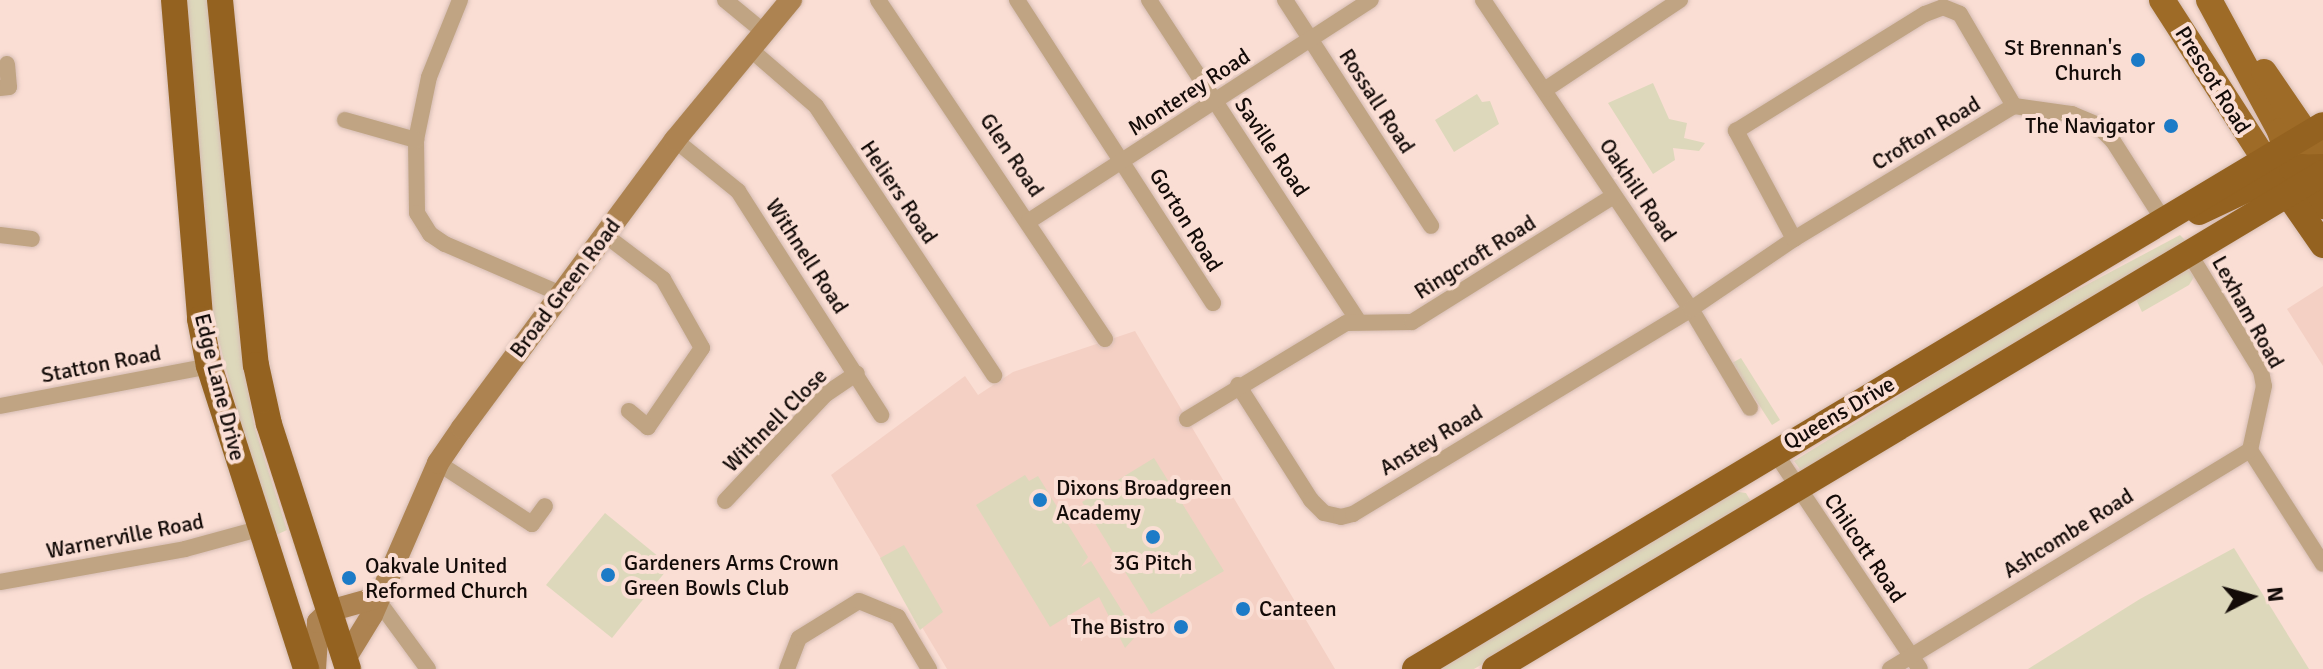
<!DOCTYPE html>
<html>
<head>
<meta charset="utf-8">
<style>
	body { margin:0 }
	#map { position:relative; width:2323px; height:669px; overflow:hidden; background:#faded4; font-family:Signika,sans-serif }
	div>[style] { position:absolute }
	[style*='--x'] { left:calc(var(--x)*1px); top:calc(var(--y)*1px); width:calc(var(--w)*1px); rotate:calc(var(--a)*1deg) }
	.built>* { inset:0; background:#f4d0c4 }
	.green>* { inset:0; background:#ddd8bb }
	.roads { filter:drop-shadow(0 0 2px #d5bcb3) drop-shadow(0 0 2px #d5bcb3) }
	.minor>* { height:16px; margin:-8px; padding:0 8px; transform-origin:8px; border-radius:8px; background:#c0a483 }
	.secondary>* { height:22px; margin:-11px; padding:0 11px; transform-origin:11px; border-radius:11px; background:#ad8351 }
	.primary>* { height:26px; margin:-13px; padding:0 13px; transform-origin:13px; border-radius:13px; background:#9e6b27 }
	.trunk>* { height:26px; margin:-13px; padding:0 13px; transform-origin:13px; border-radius:13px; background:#946220 }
	.dots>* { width:22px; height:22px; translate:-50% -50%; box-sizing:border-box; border:4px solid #faded4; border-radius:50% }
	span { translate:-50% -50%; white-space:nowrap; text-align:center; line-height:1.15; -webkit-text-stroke:8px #faded4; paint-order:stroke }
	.poi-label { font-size:22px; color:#130b08 }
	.right { translate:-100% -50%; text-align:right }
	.left { translate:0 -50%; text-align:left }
	.street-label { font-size:22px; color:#130b08 }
	.north { position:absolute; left:2211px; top:557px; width:80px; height:80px; -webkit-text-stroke:6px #faded4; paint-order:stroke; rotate:84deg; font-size:22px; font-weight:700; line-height:32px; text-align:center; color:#130b08 }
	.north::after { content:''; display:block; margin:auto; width:28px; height:36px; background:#130b08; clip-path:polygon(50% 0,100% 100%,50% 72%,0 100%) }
</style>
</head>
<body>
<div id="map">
	<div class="built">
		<i style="clip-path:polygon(2323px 286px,2323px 366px,2287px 309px)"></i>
		<i style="clip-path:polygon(1135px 331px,1187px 419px,1335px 669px,947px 669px,831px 475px,965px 376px,978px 395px,1013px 372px)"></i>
	</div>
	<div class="green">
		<i style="clip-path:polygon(185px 0,212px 0,243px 364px,255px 429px,287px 530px,276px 535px,245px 442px,211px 310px)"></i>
		<i style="clip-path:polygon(1653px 83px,1669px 119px,1687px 123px,1684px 138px,1705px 143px,1699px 151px,1673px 148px,1675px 160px,1653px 174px,1608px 103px)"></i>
		<i style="clip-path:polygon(1477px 94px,1482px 102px,1490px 101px,1499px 124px,1454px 152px,1435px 120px)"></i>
		<i style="clip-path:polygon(2180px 235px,2187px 242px,1802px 472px,1794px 461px,2026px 317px)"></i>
		<i style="clip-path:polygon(2187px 267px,2194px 277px,2189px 285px,2142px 312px,2135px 297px)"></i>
		<i style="clip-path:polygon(1741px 358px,1780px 420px,1772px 425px,1732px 363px)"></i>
		<i style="clip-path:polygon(1154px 458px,1224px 571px,1151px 614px,1082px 502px)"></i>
		<i style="clip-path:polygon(1025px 475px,1029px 481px,1038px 476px,1088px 557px,1081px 567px,1091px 561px,1137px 635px,1125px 648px,1099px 597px,1050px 627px,976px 505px)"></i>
		<i style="clip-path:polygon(1732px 491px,1746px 493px,1753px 505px,1474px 669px,1435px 669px)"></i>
		<i style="clip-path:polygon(605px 513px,670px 566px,612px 638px,546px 585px)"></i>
		<i style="clip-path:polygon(904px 545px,943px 612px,920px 630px,880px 558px)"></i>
		<i style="clip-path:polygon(2234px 548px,2309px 669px,2028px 669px,2140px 599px)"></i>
	</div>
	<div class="roads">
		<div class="minor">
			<i style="--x:460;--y:0;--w:83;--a:111.9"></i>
			<i style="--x:429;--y:77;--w:64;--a:101.7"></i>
			<i style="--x:416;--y:140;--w:73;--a:89.2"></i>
			<i style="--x:417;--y:213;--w:25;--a:58"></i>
			<i style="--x:430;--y:234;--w:18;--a:34"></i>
			<i style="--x:445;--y:244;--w:126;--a:23.3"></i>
			<i style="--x:725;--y:0;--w:50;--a:39.4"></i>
			<i style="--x:878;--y:0;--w:408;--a:56.2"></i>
			<i style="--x:1017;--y:0;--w:361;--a:57.1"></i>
			<i style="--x:1149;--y:0;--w:381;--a:56.9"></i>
			<i style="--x:1285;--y:0;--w:269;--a:57.1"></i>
			<i style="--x:1483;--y:0;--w:372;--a:56.1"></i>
			<i style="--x:1691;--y:309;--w:115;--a:59.2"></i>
			<i style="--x:750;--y:49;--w:87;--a:40.8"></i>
			<i style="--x:816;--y:106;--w:323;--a:56.5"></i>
			<i style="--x:0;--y:88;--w:9;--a:-6"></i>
			<i style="--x:9;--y:87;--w:23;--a:-95"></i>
			<i style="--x:1546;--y:89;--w:161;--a:-33.6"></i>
			<i style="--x:345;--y:120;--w:74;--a:15.7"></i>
			<i style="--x:675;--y:140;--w:81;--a:39"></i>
			<i style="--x:738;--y:191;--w:266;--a:57.4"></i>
			<i style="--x:1029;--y:221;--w:407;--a:-32.9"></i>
			<i style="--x:0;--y:235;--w:32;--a:7"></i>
			<i style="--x:605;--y:235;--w:73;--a:37.2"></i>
			<i style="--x:663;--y:279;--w:79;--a:60.5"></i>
			<i style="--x:702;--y:348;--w:96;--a:124.4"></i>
			<i style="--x:648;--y:427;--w:25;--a:-140"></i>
			<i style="--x:1794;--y:239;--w:123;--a:-118.2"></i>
			<i style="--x:1736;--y:131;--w:222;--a:-31.8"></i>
			<i style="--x:1925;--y:14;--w:19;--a:-21"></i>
			<i style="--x:1943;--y:7;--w:18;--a:22"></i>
			<i style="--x:1960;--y:14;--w:107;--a:59.6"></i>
			<i style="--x:2189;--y:253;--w:138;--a:58.6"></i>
			<i style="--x:2261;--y:371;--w:15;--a:79"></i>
			<i style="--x:2264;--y:386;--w:66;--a:102.3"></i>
			<i style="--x:2250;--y:450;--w:135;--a:57.4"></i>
			<i style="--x:1238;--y:385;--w:136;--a:57.6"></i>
			<i style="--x:1311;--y:500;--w:18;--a:45"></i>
			<i style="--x:1324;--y:513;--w:17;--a:13"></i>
			<i style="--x:1341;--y:517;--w:12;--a:-14"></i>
			<i style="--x:1353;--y:514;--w:395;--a:-31.2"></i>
			<i style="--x:1691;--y:309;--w:125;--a:-34.2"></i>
			<i style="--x:1794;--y:239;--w:257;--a:-31.2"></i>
			<i style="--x:2014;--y:106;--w:59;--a:7.9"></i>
			<i style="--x:2072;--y:114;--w:26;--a:23"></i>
			<i style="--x:2096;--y:124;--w:24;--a:45"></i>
			<i style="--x:2113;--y:141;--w:95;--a:57.5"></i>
			<i style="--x:0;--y:406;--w:213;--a:-10.8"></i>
			<i style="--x:1187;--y:419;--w:186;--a:-31.1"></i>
			<i style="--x:1346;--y:323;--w:66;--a:-0.9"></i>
			<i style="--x:1412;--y:322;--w:238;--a:-32"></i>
			<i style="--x:1774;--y:451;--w:262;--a:56.2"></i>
			<i style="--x:438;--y:463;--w:112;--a:33"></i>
			<i style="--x:532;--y:524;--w:22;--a:-54"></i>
			<i style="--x:725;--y:501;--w:147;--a:-46.7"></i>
			<i style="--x:826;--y:394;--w:37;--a:-34"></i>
			<i style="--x:0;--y:582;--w:188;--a:-10.1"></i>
			<i style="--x:185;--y:549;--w:76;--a:-15.3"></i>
			<i style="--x:376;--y:598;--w:88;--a:53.8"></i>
			<i style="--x:787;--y:669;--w:33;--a:-69"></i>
			<i style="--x:799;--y:638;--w:70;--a:-31.7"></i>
			<i style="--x:859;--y:601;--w:42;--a:22.3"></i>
			<i style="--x:898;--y:617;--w:61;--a:59.2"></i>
			<i style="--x:1890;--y:669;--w:421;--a:-31.3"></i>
		</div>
		<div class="secondary">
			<i style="--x:345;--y:659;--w:52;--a:-58.5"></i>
			<i style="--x:372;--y:615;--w:166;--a:-66.5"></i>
			<i style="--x:438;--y:463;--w:42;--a:-55.6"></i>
			<i style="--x:462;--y:428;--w:358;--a:-53.5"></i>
			<i style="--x:675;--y:140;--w:182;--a:-50.4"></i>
			<i style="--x:315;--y:669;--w:47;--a:-86.3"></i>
			<i style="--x:318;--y:622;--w:16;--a:-45"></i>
			<i style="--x:329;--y:611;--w:49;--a:-15.5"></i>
		</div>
		<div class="primary">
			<i style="--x:2162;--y:0;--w:190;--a:57.2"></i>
			<i style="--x:2265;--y:160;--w:26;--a:4"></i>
			<i style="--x:2291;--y:162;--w:35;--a:-22"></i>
			<i style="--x:2209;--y:0;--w:149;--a:61.5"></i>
			<i style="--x:2280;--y:131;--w:39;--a:72"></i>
			<i style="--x:2264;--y:72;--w:76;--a:55.7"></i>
		</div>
		<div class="trunk">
			<i style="--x:174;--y:0;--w:320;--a:85.3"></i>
			<i style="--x:200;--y:319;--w:48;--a:79.2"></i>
			<i style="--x:209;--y:366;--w:318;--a:72.2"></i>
			<i style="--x:220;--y:0;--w:367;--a:84.4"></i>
			<i style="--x:256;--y:365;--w:60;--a:77.6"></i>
			<i style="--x:269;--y:424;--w:257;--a:72.1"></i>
			<i style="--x:2303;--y:167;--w:44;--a:62.9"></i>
			<i style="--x:2278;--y:180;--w:79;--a:55.3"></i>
			<i style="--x:2199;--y:212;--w:103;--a:-25.3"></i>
			<i style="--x:2292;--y:168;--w:31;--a:-2"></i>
			<i style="--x:1415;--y:669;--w:1058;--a:-30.93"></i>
			<i style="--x:1495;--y:669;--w:965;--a:-30.92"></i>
		</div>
	</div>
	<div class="dots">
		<i style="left:2138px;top:60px;background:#1c7bc7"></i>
		<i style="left:2171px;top:126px;background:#1c7bc7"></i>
		<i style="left:1040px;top:500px;background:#1c7bc7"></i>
		<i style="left:1153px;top:537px;background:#1c7bc7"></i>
		<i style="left:608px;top:575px;background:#1c7bc7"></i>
		<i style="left:349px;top:578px;background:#1c7bc7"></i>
		<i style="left:1243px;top:609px;background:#1c7bc7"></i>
		<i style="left:1181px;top:627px;background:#1c7bc7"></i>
	</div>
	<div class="poi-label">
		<span class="right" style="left:2122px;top:60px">St Brennan's<br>Church</span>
		<span class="right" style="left:2155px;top:126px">The Navigator</span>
		<span class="left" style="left:1056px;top:500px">Dixons Broadgreen<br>Academy</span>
		<span class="left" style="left:624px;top:575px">Gardeners Arms Crown<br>Green Bowls Club</span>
		<span style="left:1153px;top:563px">3G Pitch</span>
		<span class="left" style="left:365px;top:578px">Oakvale United<br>Reformed Church</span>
		<span class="left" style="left:1259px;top:609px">Canteen</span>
		<span class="right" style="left:1165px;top:627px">The Bistro</span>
	</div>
	<div class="street-label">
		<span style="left:2213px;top:80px;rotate:58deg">Prescot Road</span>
		<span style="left:1189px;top:92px;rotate:-33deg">Monterey Road</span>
		<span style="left:1377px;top:101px;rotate:57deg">Rossall Road</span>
		<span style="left:1926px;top:133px;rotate:-31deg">Crofton Road</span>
		<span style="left:1272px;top:147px;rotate:56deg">Saville Road</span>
		<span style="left:1012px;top:155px;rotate:56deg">Glen Road</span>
		<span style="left:1638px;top:190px;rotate:56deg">Oakhill Road</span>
		<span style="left:899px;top:192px;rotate:56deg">Heliers Road</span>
		<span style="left:1186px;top:220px;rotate:58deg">Gorton Road</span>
		<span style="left:807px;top:256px;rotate:57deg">Withnell Road</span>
		<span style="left:1475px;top:257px;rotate:-32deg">Ringcroft Road</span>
		<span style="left:565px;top:288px;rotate:-53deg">Broad Green Road</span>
		<span style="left:2248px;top:312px;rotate:61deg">Lexham Road</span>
		<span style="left:101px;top:364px;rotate:-11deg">Statton Road</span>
		<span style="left:220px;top:387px;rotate:76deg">Edge Lane Drive</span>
		<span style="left:1839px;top:413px;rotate:-30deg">Queens Drive</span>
		<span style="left:775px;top:420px;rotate:-45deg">Withnell Close</span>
		<span style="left:1431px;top:440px;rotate:-31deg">Anstey Road</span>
		<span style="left:2068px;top:533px;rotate:-32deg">Ashcombe Road</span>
		<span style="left:125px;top:536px;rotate:-11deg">Warnerville Road</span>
		<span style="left:1865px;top:548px;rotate:56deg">Chilcott Road</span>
	</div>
	<div class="north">N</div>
</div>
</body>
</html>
